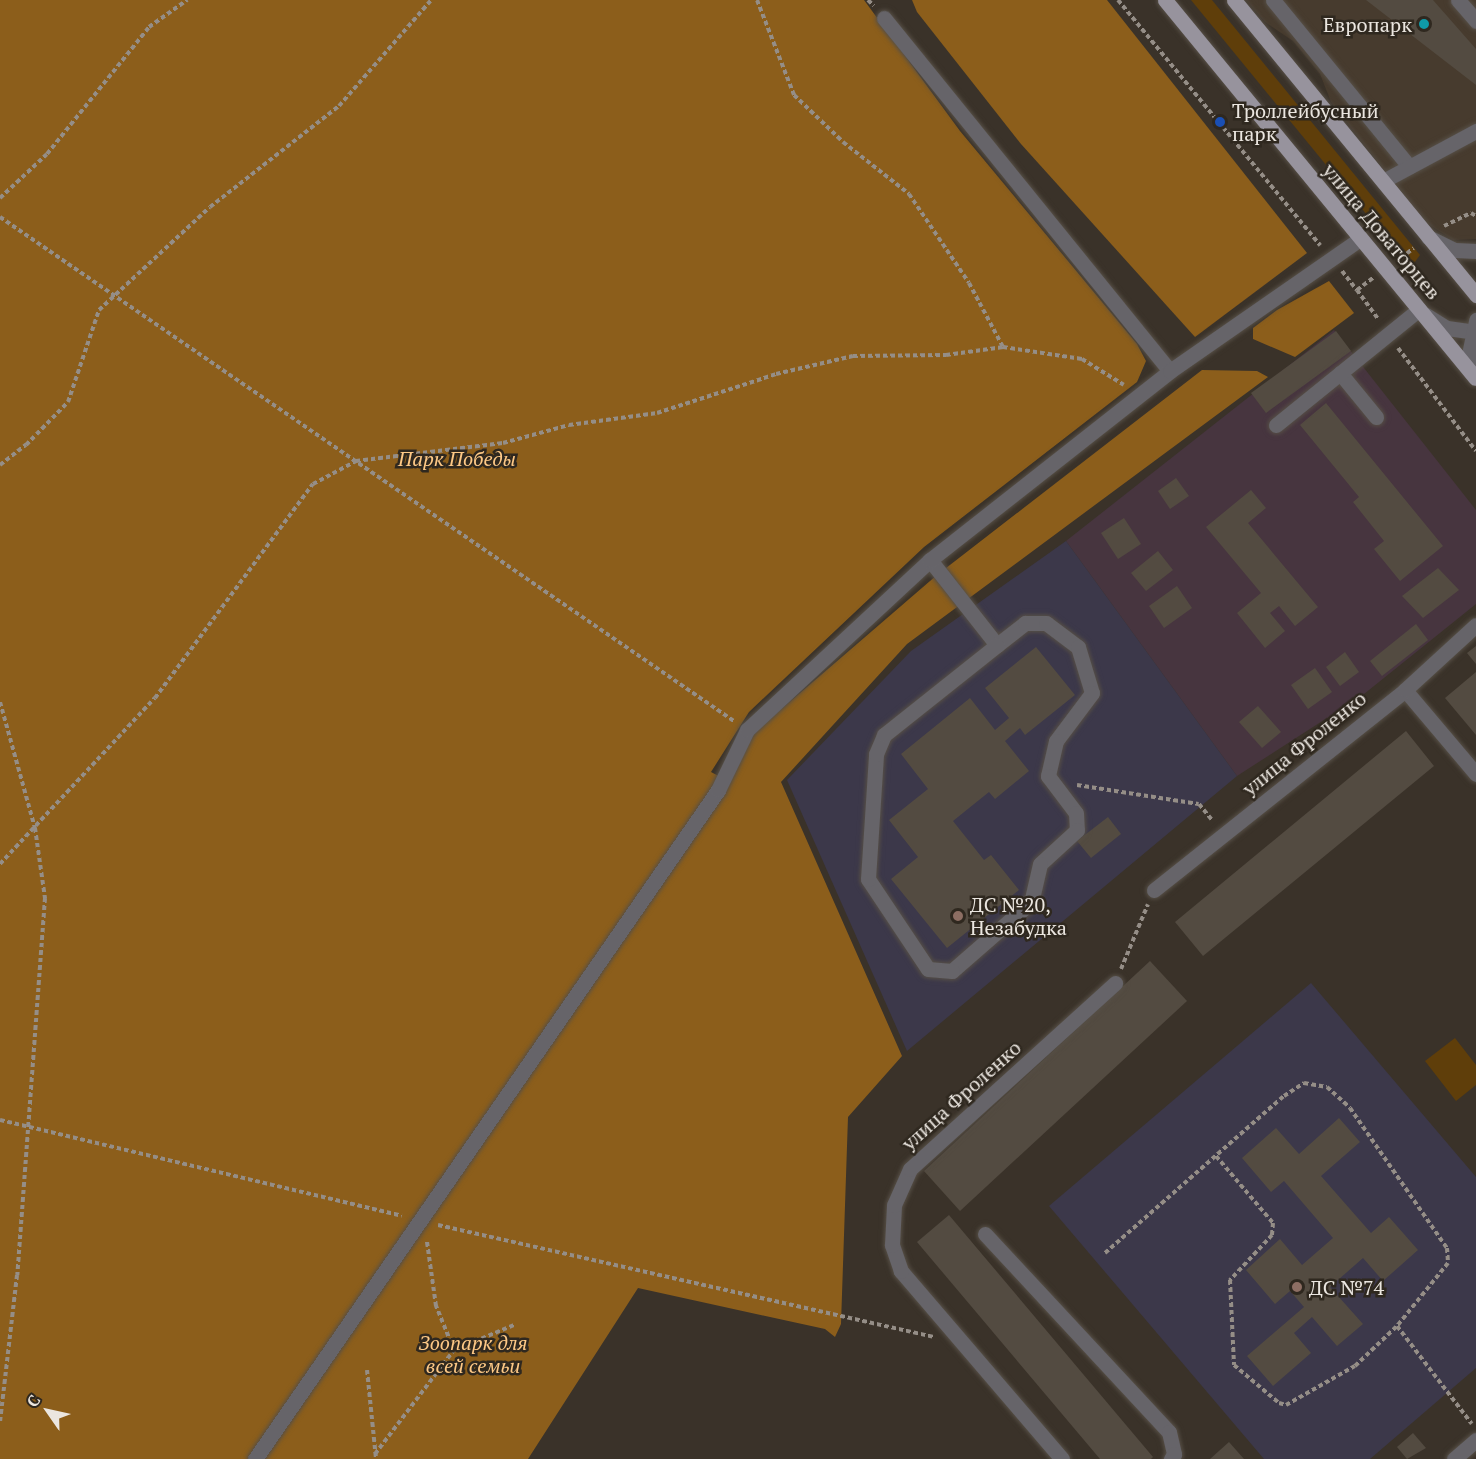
<!DOCTYPE html>
<html>
<head>
<meta charset="utf-8">
<style>
	body { margin:0 }
	#map { position:relative; width:1476px; height:1459px; overflow:hidden; background:#3a3229; font-family:"PT Serif",serif }
	div>[style] { position:absolute }
	[style*='--x'] { left:calc(var(--x)*1px); top:calc(var(--y)*1px); width:calc(var(--w)*1px); rotate:calc(var(--a)*1deg) }
	.built>* { inset:0; background:#473b2e }
	.industrial>* { inset:0; background:#47353f }
	.education>* { inset:0; background:#3c384a }
	.green>* { inset:0; background:#5f3e0a }
	.forest>* { inset:0; background:#8c5e1b }
	.building>* { inset:0; background:#534b41 }
	.path>* { height:4px; margin-top:-2px; transform-origin:0; background:repeating-linear-gradient(90deg,#958e87 0 4.5px,transparent 0 7.5px) }
	.roads { filter:drop-shadow(0 0 2px #564f46) drop-shadow(0 0 2px #564f46) }
	.minor>* { height:15px; margin:-7.5px; padding:0 7.5px; transform-origin:7.5px; border-radius:7.5px; background:#666469 }
	.major>* { height:15px; margin:-7.5px; padding:0 7.5px; transform-origin:7.5px; border-radius:7.5px; background:#97939d }
	.dots>* { width:16px; height:16px; translate:-50% -50%; box-sizing:border-box; border:3px solid #2f281f; border-radius:50% }
	span { translate:-50% -50%; white-space:nowrap; text-align:center; line-height:1.15; -webkit-text-stroke:5px #2f281f; paint-order:stroke }
	.poi-label { font-size:20px; color:#ebe6e0 }
	.right { translate:-100% -50%; text-align:right }
	.left { translate:0 -50%; text-align:left }
	.street-label { font-size:20px; color:#ebe6e0 }
	.park-label { font-size:20px; color:#fec986; font-style:italic }
	.north { position:absolute; left:18px; top:1381px; width:60px; height:60px; -webkit-text-stroke:4px #2f281f; paint-order:stroke; rotate:304deg; font-size:16px; font-weight:700; line-height:24px; text-align:center; color:#ebe6e0 }
	.north::after { content:''; display:block; margin:auto; width:21px; height:27px; background:#ebe6e0; clip-path:polygon(50% 0,100% 100%,50% 72%,0 100%) }
</style>
</head>
<body>
<div id="map">
	<div class="built">
		<i style="clip-path:polygon(1246px 0,1476px 0,1476px 239px,1453px 240px,1425px 222px,1331px 102px,1320px 74px,1293px 41px,1265px 22px)"></i>
	</div>
	<div class="industrial">
		<i style="clip-path:polygon(1334px 330px,1476px 510px,1476px 604px,1364px 694px,1237px 776px,1066px 541px)"></i>
	</div>
	<div class="education">
		<i style="clip-path:polygon(1066px 541px,1237px 776px,907px 1051px,787px 780px,911px 651px)"></i>
		<i style="clip-path:polygon(1311px 983px,1476px 1177px,1476px 1368px,1370px 1459px,1264px 1459px,1049px 1206px)"></i>
	</div>
	<div class="green">
		<i style="clip-path:polygon(1191px 0,1212px 0,1420px 255px,1412px 266px,1408px 265px)"></i>
		<i style="clip-path:polygon(1455px 1038px,1476px 1065px,1476px 1085px,1456px 1101px,1425px 1061px)"></i>
	</div>
	<div class="forest">
		<i style="clip-path:polygon(0 0,864px 0,960px 131px,1137px 344px,1146px 361px,1137px 382px,924px 547px,749px 712px,711px 772px,728px 781px,756px 731px,937px 575px,1202px 370px,1257px 371px,1268px 377px,907px 644px,781px 782px,902px 1056px,848px 1117px,841px 1324px,835px 1337px,825px 1329px,638px 1288px,528px 1459px,0 1459px)"></i>
		<i style="clip-path:polygon(912px 0,1107px 0,1307px 253px,1195px 337px,1021px 144px,917px 12px)"></i>
		<i style="clip-path:polygon(1329px 281px,1354px 313px,1295px 357px,1253px 339px,1253px 328px,1277px 310px)"></i>
	</div>
	<div class="building">
		<i style="clip-path:polygon(1366px 0,1433px 0,1476px 49px,1476px 85px)"></i>
		<i style="clip-path:polygon(1336px 331px,1351px 351px,1266px 413px,1251px 393px)"></i>
		<i style="clip-path:polygon(1326px 403px,1443px 546px,1400px 581px,1374px 549px,1384px 541px,1353px 502px,1359px 497px,1300px 425px)"></i>
		<i style="clip-path:polygon(1176px 478px,1189px 496px,1170px 509px,1158px 491px)"></i>
		<i style="clip-path:polygon(1251px 490px,1266px 508px,1248px 523px,1318px 607px,1295px 626px,1279px 606px,1270px 613px,1285px 631px,1265px 648px,1237px 613px,1261px 593px,1206px 527px)"></i>
		<i style="clip-path:polygon(1124px 518px,1141px 544px,1118px 559px,1101px 533px)"></i>
		<i style="clip-path:polygon(1158px 551px,1173px 570px,1146px 591px,1131px 573px)"></i>
		<i style="clip-path:polygon(1438px 568px,1459px 590px,1423px 618px,1402px 596px)"></i>
		<i style="clip-path:polygon(1177px 586px,1192px 608px,1164px 628px,1149px 606px)"></i>
		<i style="clip-path:polygon(1416px 624px,1428px 640px,1382px 676px,1370px 661px)"></i>
		<i style="clip-path:polygon(1476px 646px,1476px 664px,1467px 653px)"></i>
		<i style="clip-path:polygon(1036px 647px,1075px 695px,1025px 735px,1020px 728px,1005px 741px,1029px 771px,995px 799px,989px 792px,953px 821px,984px 860px,991px 855px,1019px 890px,947px 948px,891px 879px,918px 857px,889px 820px,928px 789px,901px 754px,970px 698px,995px 730px,1009px 718px,985px 688px)"></i>
		<i style="clip-path:polygon(1345px 652px,1359px 672px,1340px 686px,1326px 667px)"></i>
		<i style="clip-path:polygon(1315px 668px,1332px 692px,1308px 709px,1291px 685px)"></i>
		<i style="clip-path:polygon(1476px 672px,1476px 735px,1445px 698px)"></i>
		<i style="clip-path:polygon(1258px 706px,1281px 732px,1262px 748px,1239px 722px)"></i>
		<i style="clip-path:polygon(1406px 731px,1434px 766px,1203px 956px,1175px 922px)"></i>
		<i style="clip-path:polygon(1108px 817px,1121px 834px,1091px 858px,1077px 841px)"></i>
		<i style="clip-path:polygon(1150px 961px,1187px 1001px,960px 1211px,924px 1171px)"></i>
		<i style="clip-path:polygon(1339px 1118px,1360px 1142px,1321px 1176px,1371px 1233px,1389px 1217px,1418px 1250px,1383px 1281px,1363px 1258px,1330px 1287px,1363px 1324px,1337px 1346px,1312px 1317px,1294px 1333px,1311px 1353px,1273px 1386px,1247px 1356px,1304px 1307px,1290px 1291px,1275px 1304px,1246px 1270px,1280px 1239px,1302px 1265px,1333px 1238px,1284px 1181px,1271px 1192px,1242px 1158px,1276px 1128px,1299px 1154px)"></i>
		<i style="clip-path:polygon(949px 1215px,1153px 1457px,1151px 1459px,1100px 1459px,917px 1242px)"></i>
		<i style="clip-path:polygon(1413px 1433px,1426px 1448px,1407px 1459px,1397px 1447px)"></i>
		<i style="clip-path:polygon(1229px 1442px,1244px 1459px,1210px 1459px)"></i>
	</div>
	<div class="path">
		<i style="--x:757;--y:0;--w:102;--a:68.7"></i>
		<i style="--x:794;--y:95;--w:68;--a:43.8"></i>
		<i style="--x:843;--y:142;--w:84;--a:38.2"></i>
		<i style="--x:909;--y:194;--w:107;--a:56"></i>
		<i style="--x:969;--y:283;--w:72;--a:62"></i>
		<i style="--x:868;--y:0;--w:8;--a:45"></i>
		<i style="--x:1118;--y:0;--w:318;--a:50.5"></i>
		<i style="--x:0;--y:198;--w:64;--a:-43.1"></i>
		<i style="--x:47;--y:154;--w:163;--a:-51.2"></i>
		<i style="--x:149;--y:27;--w:47;--a:-35.4"></i>
		<i style="--x:0;--y:217;--w:890;--a:34.48"></i>
		<i style="--x:1444;--y:226;--w:30;--a:-26"></i>
		<i style="--x:1471;--y:213;--w:6;--a:31"></i>
		<i style="--x:1401;--y:258;--w:16;--a:-38"></i>
		<i style="--x:1342;--y:271;--w:24;--a:52"></i>
		<i style="--x:1357;--y:290;--w:20;--a:-37"></i>
		<i style="--x:1357;--y:290;--w:37;--a:54"></i>
		<i style="--x:1398;--y:348;--w:129;--a:52.9"></i>
		<i style="--x:0;--y:465;--w:33;--a:-38"></i>
		<i style="--x:26;--y:445;--w:60;--a:-45.7"></i>
		<i style="--x:68;--y:402;--w:97;--a:-71.4"></i>
		<i style="--x:99;--y:310;--w:151;--a:-42.9"></i>
		<i style="--x:210;--y:207;--w:164;--a:-38.1"></i>
		<i style="--x:339;--y:106;--w:140;--a:-49"></i>
		<i style="--x:0;--y:702;--w:131;--a:74.5"></i>
		<i style="--x:35;--y:828;--w:71;--a:81.9"></i>
		<i style="--x:45;--y:898;--w:378;--a:94.2"></i>
		<i style="--x:17;--y:1275;--w:147;--a:96.6"></i>
		<i style="--x:1077;--y:785;--w:123;--a:8.9"></i>
		<i style="--x:1199;--y:804;--w:22;--a:51"></i>
		<i style="--x:0;--y:864;--w:227;--a:-47"></i>
		<i style="--x:155;--y:698;--w:266;--a:-53.6"></i>
		<i style="--x:313;--y:484;--w:49;--a:-28.1"></i>
		<i style="--x:356;--y:461;--w:148;--a:-7"></i>
		<i style="--x:503;--y:443;--w:68;--a:-15.3"></i>
		<i style="--x:569;--y:425;--w:89;--a:-7.8"></i>
		<i style="--x:657;--y:413;--w:125;--a:-18.1"></i>
		<i style="--x:776;--y:374;--w:79;--a:-13.2"></i>
		<i style="--x:853;--y:356;--w:93;--a:-0.6"></i>
		<i style="--x:946;--y:355;--w:58;--a:-8"></i>
		<i style="--x:1003;--y:347;--w:80;--a:8.6"></i>
		<i style="--x:1082;--y:359;--w:49;--a:31.8"></i>
		<i style="--x:1121;--y:969;--w:70;--a:-67.4"></i>
		<i style="--x:0;--y:1120;--w:413;--a:13.4"></i>
		<i style="--x:1216;--y:1156;--w:88;--a:49.6"></i>
		<i style="--x:1273;--y:1223;--w:12;--a:95"></i>
		<i style="--x:1272;--y:1235;--w:62;--a:133"></i>
		<i style="--x:1230;--y:1280;--w:85;--a:87.3"></i>
		<i style="--x:1234;--y:1365;--w:59;--a:40.2"></i>
		<i style="--x:1279;--y:1403;--w:7;--a:16"></i>
		<i style="--x:1286;--y:1405;--w:79;--a:-29.5"></i>
		<i style="--x:1355;--y:1366;--w:58;--a:-43.6"></i>
		<i style="--x:438;--y:1225;--w:508;--a:12.72"></i>
		<i style="--x:1105;--y:1253;--w:238;--a:-41.3"></i>
		<i style="--x:1284;--y:1096;--w:24;--a:-33"></i>
		<i style="--x:1304;--y:1083;--w:23;--a:10"></i>
		<i style="--x:1327;--y:1087;--w:31;--a:42"></i>
		<i style="--x:1350;--y:1108;--w:170;--a:55.3"></i>
		<i style="--x:1447;--y:1248;--w:15;--a:86"></i>
		<i style="--x:1448;--y:1263;--w:81;--a:129"></i>
		<i style="--x:1397;--y:1326;--w:123;--a:52.6"></i>
		<i style="--x:454;--y:1350;--w:65;--a:-22.6"></i>
		<i style="--x:367;--y:1370;--w:89;--a:84.2"></i>
		<i style="--x:375;--y:1454;--w:131;--a:-52.8"></i>
		<i style="--x:454;--y:1350;--w:48;--a:-112.2"></i>
		<i style="--x:436;--y:1306;--w:65;--a:-98"></i>
	</div>
	<div class="roads">
		<div class="minor">
			<i style="--x:1273;--y:0;--w:215;--a:50.7"></i>
			<i style="--x:1458;--y:0;--w:28;--a:49"></i>
			<i style="--x:884;--y:18;--w:454;--a:51"></i>
			<i style="--x:1383;--y:181;--w:106;--a:-28.3"></i>
			<i style="--x:1428;--y:237;--w:30;--a:26"></i>
			<i style="--x:1455;--y:250;--w:21;--a:3"></i>
			<i style="--x:1426;--y:315;--w:25;--a:32"></i>
			<i style="--x:1447;--y:328;--w:29;--a:8"></i>
			<i style="--x:1340;--y:373;--w:57;--a:50.7"></i>
			<i style="--x:1474;--y:376;--w:23;--a:-103"></i>
			<i style="--x:1469;--y:354;--w:35;--a:-78"></i>
			<i style="--x:1276;--y:425;--w:184;--a:-39"></i>
			<i style="--x:930;--y:560;--w:108;--a:51.8"></i>
			<i style="--x:997;--y:645;--w:36;--a:-38"></i>
			<i style="--x:1025;--y:623;--w:21;--a:0"></i>
			<i style="--x:1046;--y:623;--w:40;--a:37"></i>
			<i style="--x:1078;--y:647;--w:48;--a:73.1"></i>
			<i style="--x:1092;--y:693;--w:60;--a:126.9"></i>
			<i style="--x:1056;--y:741;--w:36;--a:103"></i>
			<i style="--x:1048;--y:776;--w:46;--a:52.9"></i>
			<i style="--x:1076;--y:813;--w:17;--a:87"></i>
			<i style="--x:1077;--y:830;--w:50;--a:137.4"></i>
			<i style="--x:1040;--y:864;--w:39;--a:103"></i>
			<i style="--x:1031;--y:902;--w:105;--a:138.9"></i>
			<i style="--x:952;--y:971;--w:24;--a:-175"></i>
			<i style="--x:928;--y:969;--w:108;--a:-123.7"></i>
			<i style="--x:868;--y:879;--w:125;--a:-86.3"></i>
			<i style="--x:876;--y:754;--w:21;--a:-67"></i>
			<i style="--x:884;--y:735;--w:144;--a:-38.5"></i>
			<i style="--x:1405;--y:690;--w:110;--a:49.8"></i>
			<i style="--x:1154;--y:890;--w:321;--a:-38.5"></i>
			<i style="--x:1405;--y:690;--w:96;--a:-42.5"></i>
			<i style="--x:985;--y:1234;--w:270;--a:47.1"></i>
			<i style="--x:1169;--y:1432;--w:23;--a:77"></i>
			<i style="--x:1174;--y:1454;--w:6;--a:121"></i>
			<i style="--x:255;--y:1459;--w:814;--a:-55.31"></i>
			<i style="--x:718;--y:790;--w:67;--a:-64.2"></i>
			<i style="--x:747;--y:730;--w:250;--a:-42.9"></i>
			<i style="--x:930;--y:560;--w:305;--a:-38.2"></i>
			<i style="--x:1170;--y:371;--w:231;--a:-34.8"></i>
			<i style="--x:1062;--y:1459;--w:248;--a:-130.6"></i>
			<i style="--x:901;--y:1271;--w:28;--a:-109"></i>
			<i style="--x:892;--y:1245;--w:40;--a:-87.1"></i>
			<i style="--x:894;--y:1205;--w:39;--a:-66"></i>
			<i style="--x:910;--y:1169;--w:277;--a:-42.2"></i>
			<i style="--x:1454;--y:1459;--w:29;--a:-41"></i>
		</div>
		<div class="major">
			<i style="--x:1165;--y:0;--w:489;--a:50.6"></i>
			<i style="--x:1234;--y:0;--w:382;--a:50.6"></i>
		</div>
	</div>
	<div class="dots">
		<i style="left:1424px;top:24px;background:#0f9aa8"></i>
		<i style="left:1220px;top:122px;background:#1a4fb4"></i>
		<i style="left:958px;top:916px;background:#8d6e63"></i>
		<i style="left:1297px;top:1287px;background:#8d6e63"></i>
	</div>
	<div class="poi-label">
		<span class="right" style="left:1412px;top:24px">Европарк</span>
		<span class="left" style="left:1232px;top:122px">Троллейбусный<br>парк</span>
		<span class="left" style="left:970px;top:916px">ДС №20,<br>Незабудка</span>
		<span class="left" style="left:1309px;top:1287px">ДС №74</span>
	</div>
	<div class="street-label">
		<span style="left:1382px;top:231px;rotate:50deg">улица Доваторцев</span>
		<span style="left:1304px;top:743px;rotate:-39deg">улица Фроленко</span>
		<span style="left:961px;top:1095px;rotate:-42deg">улица Фроленко</span>
	</div>
	<div class="park-label">
		<span style="left:457px;top:458px">Парк Победы</span>
		<span style="left:473px;top:1354px">Зоопарк для<br>всей семьи</span>
	</div>
	<div class="north">С</div>
</div>
</body>
</html>
